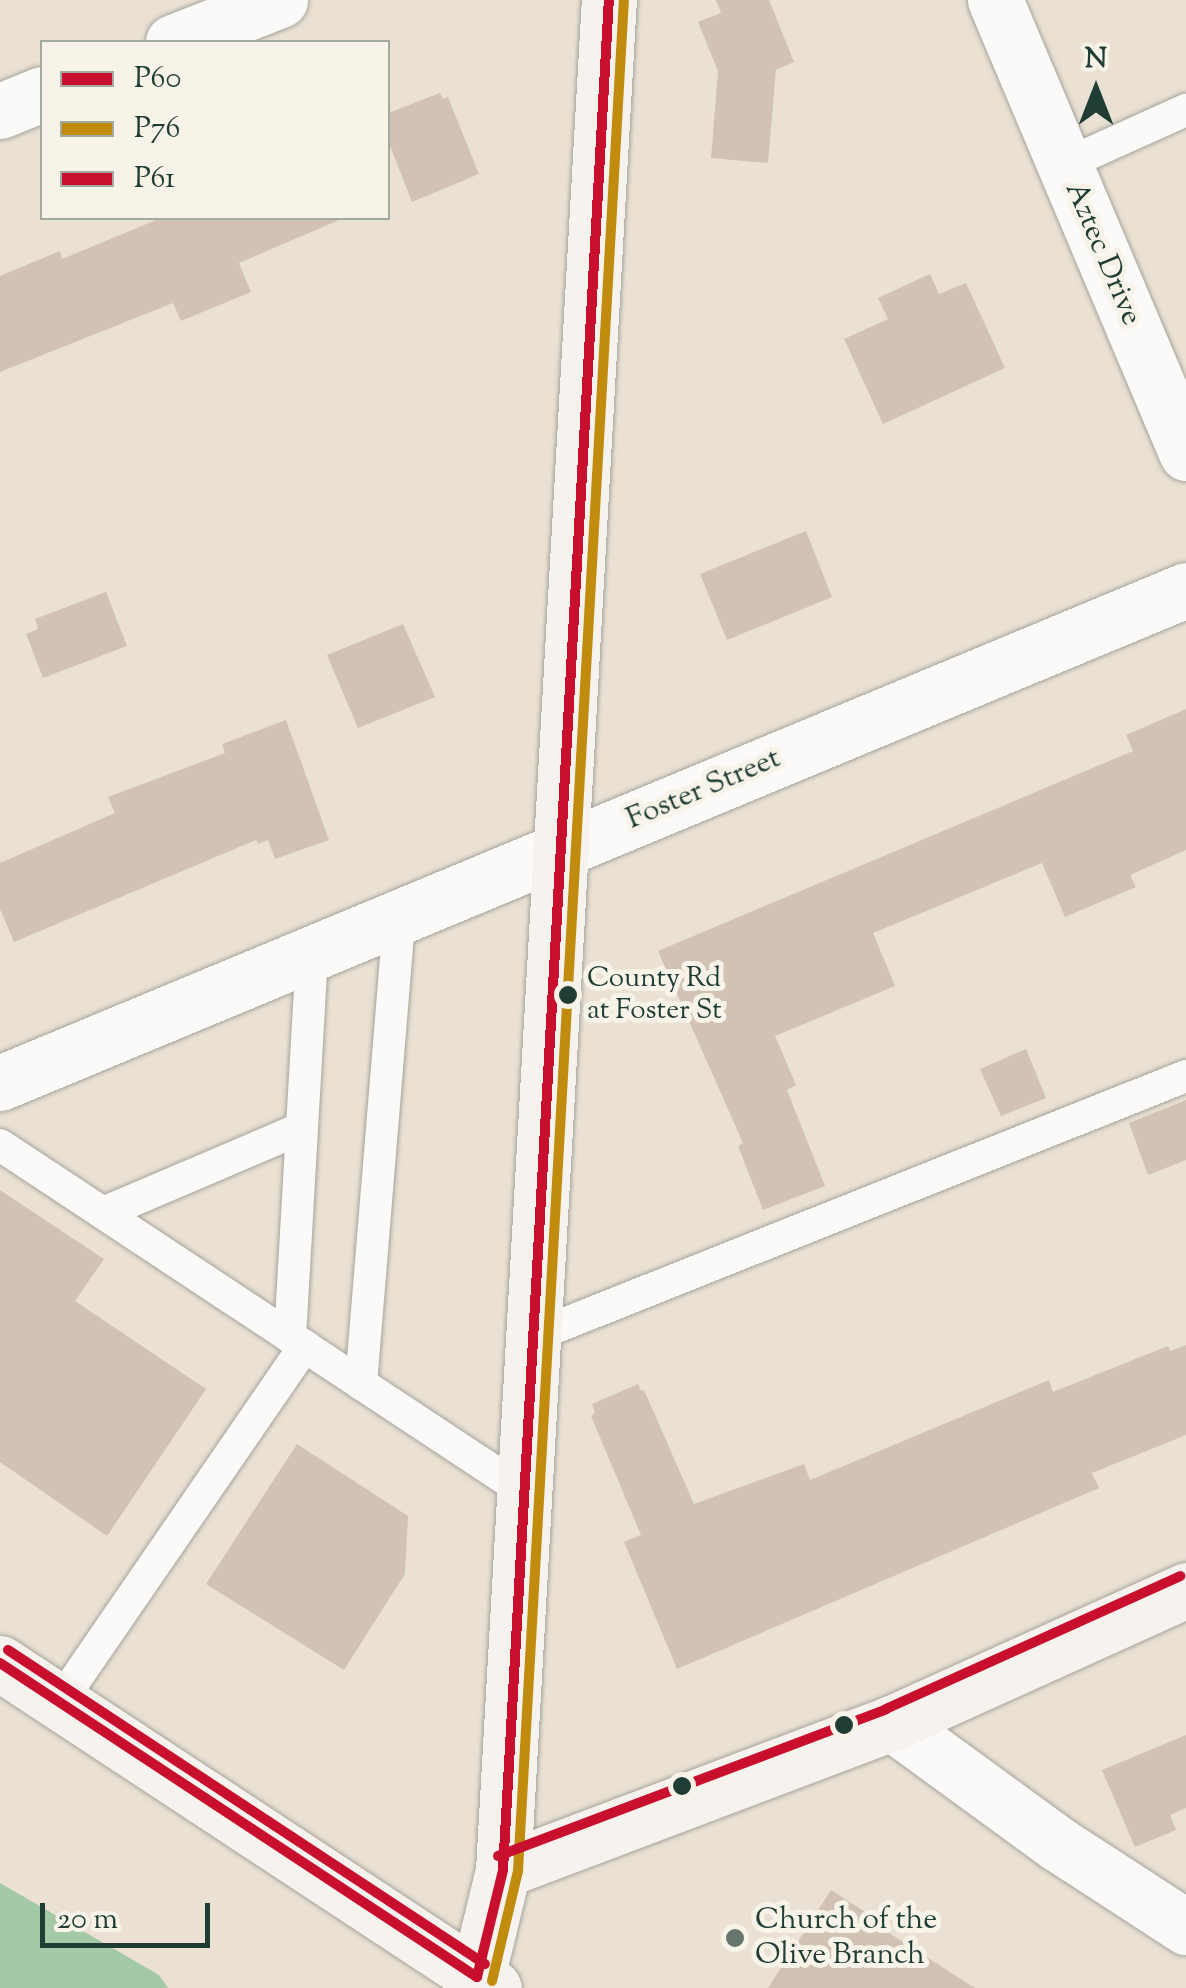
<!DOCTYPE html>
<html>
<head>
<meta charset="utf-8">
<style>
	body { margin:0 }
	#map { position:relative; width:1186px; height:1988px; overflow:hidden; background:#eae1d4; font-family:"Sorts Mill Goudy",serif }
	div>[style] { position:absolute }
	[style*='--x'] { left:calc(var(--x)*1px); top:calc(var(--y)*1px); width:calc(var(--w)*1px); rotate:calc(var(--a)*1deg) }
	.forest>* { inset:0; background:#a3c9a6 }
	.building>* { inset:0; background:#d1c2b4 }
	.roads { filter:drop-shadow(0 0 2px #a6a49c) drop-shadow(0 0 2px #a6a49c) }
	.lane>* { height:32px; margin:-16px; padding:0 16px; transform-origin:16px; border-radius:16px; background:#fcfaf9 }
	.street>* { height:55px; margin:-27.5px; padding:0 27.5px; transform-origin:27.5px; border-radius:27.5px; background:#fcfaf9 }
	.secondary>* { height:55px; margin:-27.5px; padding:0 27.5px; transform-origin:27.5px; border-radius:27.5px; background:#f6f2ee }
	.bus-1>* { height:10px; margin:-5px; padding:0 5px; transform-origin:5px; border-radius:5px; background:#c8102e }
	.bus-2>* { height:10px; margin:-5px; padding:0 5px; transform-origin:5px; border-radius:5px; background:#c18c0d }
	.bus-3>* { height:10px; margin:-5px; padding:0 5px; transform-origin:5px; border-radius:5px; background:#c8102e }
	.dots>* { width:28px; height:28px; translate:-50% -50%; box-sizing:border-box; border:5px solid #f7f3e8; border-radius:50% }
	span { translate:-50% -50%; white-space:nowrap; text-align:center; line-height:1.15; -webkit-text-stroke:10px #f7f3e8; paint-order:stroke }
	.bus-label { font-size:28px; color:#1f3d34 }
	.left { translate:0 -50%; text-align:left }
	.street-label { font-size:30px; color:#1f3d34 }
	.poi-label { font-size:30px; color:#1f3d34 }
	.legend { position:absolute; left:40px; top:40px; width:350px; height:180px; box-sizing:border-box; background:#f7f3e8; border:2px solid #a1aaa0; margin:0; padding:12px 18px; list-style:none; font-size:30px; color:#1f3d34 }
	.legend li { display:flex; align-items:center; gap:20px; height:50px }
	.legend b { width:50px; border:2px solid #a1aaa0 }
	.north { position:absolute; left:1046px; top:40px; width:100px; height:100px; -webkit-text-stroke:8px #f7f3e8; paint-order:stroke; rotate:0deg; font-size:28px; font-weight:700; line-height:40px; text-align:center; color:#1f3d34 }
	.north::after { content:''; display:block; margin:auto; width:35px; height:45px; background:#1f3d34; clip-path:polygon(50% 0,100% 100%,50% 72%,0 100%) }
	.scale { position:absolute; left:40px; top:1903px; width:170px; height:45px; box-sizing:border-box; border:5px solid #1f3d34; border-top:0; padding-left:12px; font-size:30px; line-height:35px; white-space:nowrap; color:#1f3d34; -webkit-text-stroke:8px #f7f3e8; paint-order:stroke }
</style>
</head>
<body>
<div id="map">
	<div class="forest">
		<i style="clip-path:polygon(0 1883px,159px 1975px,168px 1988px,0 1988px)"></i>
	</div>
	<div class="building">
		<i style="clip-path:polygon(716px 0,769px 0,794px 62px,776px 70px,768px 163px,711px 158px,718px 71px,698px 22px,721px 13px)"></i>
		<i style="clip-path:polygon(440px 93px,443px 99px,448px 97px,479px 174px,412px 202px,388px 141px,388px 113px)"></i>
		<i style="clip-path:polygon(161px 218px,344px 218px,239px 263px,251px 292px,181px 321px,173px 303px,0 372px,0 276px,60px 251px,62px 259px)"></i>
		<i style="clip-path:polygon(930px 274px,939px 294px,966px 283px,1005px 368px,883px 424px,844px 339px,888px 319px,878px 298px)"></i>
		<i style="clip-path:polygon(806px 531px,832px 597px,727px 640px,700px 574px)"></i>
		<i style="clip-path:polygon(106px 592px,127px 646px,43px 678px,26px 634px,38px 629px,35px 619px)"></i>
		<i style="clip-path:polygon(403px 624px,435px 697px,358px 728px,327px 655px)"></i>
		<i style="clip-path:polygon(1186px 709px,1186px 850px,1130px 875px,1136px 887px,1065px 917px,1042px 863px,873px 933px,895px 986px,775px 1036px,796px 1085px,787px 1090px,825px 1186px,763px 1210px,738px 1146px,743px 1143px,658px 951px,1133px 751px,1126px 735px)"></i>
		<i style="clip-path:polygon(286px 720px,329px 840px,275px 859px,268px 840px,258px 844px,256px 840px,14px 942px,0 909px,0 863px,115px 813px,108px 797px,225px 753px,222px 744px)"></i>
		<i style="clip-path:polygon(1026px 1049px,1046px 1098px,1001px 1116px,980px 1069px)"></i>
		<i style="clip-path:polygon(1186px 1100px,1186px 1160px,1148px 1175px,1129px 1123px)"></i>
		<i style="clip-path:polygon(0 1190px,104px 1259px,75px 1301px,206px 1389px,107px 1536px,0 1462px)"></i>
		<i style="clip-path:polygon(1186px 1345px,1186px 1435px,1092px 1473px,1099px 1488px,677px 1669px,624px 1542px,641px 1535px,591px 1416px,595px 1413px,592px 1404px,638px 1384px,641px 1391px,644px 1390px,694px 1504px,804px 1464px,810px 1480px,1049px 1380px,1053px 1392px,1168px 1346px,1170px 1351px)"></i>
		<i style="clip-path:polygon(297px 1444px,408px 1516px,405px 1574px,344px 1670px,206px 1584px)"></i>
		<i style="clip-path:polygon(1186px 1735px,1186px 1808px,1170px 1815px,1176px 1830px,1135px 1847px,1102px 1770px)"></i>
		<i style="clip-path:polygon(831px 1890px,878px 1920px,875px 1924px,975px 1988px,768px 1988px)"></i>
	</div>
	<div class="roads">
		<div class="lane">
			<i style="--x:1064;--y:165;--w:134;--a:-24.3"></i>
			<i style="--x:0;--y:1145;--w:629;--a:33.46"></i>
			<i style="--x:103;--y:1213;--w:216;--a:-23.1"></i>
			<i style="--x:302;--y:1128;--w:175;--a:-86.7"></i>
			<i style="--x:534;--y:1336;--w:702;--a:-21.74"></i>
			<i style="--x:290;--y:1337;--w:209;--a:-86.7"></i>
			<i style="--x:361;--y:1384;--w:469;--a:-85.3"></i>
			<i style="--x:60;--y:1702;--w:432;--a:-55.5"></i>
		</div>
		<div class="street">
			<i style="--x:995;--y:0;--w:492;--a:67.1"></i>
			<i style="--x:173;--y:42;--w:115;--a:-21.4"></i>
			<i style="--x:0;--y:111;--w:45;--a:-22"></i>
			<i style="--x:0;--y:1083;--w:1284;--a:-22.57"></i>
			<i style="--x:892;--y:1723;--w:205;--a:36.1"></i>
			<i style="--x:1058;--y:1844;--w:153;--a:33"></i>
		</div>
		<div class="secondary">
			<i style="--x:0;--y:1663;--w:591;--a:33.34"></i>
			<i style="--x:503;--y:1870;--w:416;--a:-20.7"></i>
			<i style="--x:892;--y:1723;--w:323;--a:-24.3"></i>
			<i style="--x:470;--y:1988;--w:13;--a:-58"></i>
			<i style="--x:477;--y:1977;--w:110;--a:-76.3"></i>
			<i style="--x:503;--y:1870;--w:1873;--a:-86.76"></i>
		</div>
	</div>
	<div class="bus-1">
		<i style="--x:0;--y:1663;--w:571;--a:33.36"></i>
		<i style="--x:477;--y:1977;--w:110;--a:-76.3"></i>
		<i style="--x:503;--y:1870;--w:1873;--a:-86.76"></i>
	</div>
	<div class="bus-2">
		<i style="--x:492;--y:1981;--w:113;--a:-76.7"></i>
		<i style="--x:518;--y:1871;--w:1873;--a:-86.76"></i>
	</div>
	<div class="bus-3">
		<i style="--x:8;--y:1650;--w:571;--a:33.36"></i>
		<i style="--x:498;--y:1856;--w:415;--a:-20.7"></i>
		<i style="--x:886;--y:1709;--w:323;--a:-24.3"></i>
	</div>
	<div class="dots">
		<i style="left:568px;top:995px;background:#1f3d34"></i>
		<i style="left:844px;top:1725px;background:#1f3d34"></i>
		<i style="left:682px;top:1786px;background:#1f3d34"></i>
		<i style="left:735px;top:1938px;background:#66766c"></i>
	</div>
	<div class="bus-label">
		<span class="left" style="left:587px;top:995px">County Rd<br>at Foster St</span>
	</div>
	<div class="street-label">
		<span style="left:1102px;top:254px;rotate:67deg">Aztec Drive</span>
		<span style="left:704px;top:790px;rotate:-23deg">Foster Street</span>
	</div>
	<div class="poi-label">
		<span class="left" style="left:755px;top:1938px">Church of the<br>Olive Branch</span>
	</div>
	<ul class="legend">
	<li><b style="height:12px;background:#c8102e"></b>P60</li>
	<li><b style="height:12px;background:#c18c0d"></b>P76</li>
	<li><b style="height:12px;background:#c8102e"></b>P61</li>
	</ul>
	<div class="north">N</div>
	<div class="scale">20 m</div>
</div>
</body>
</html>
